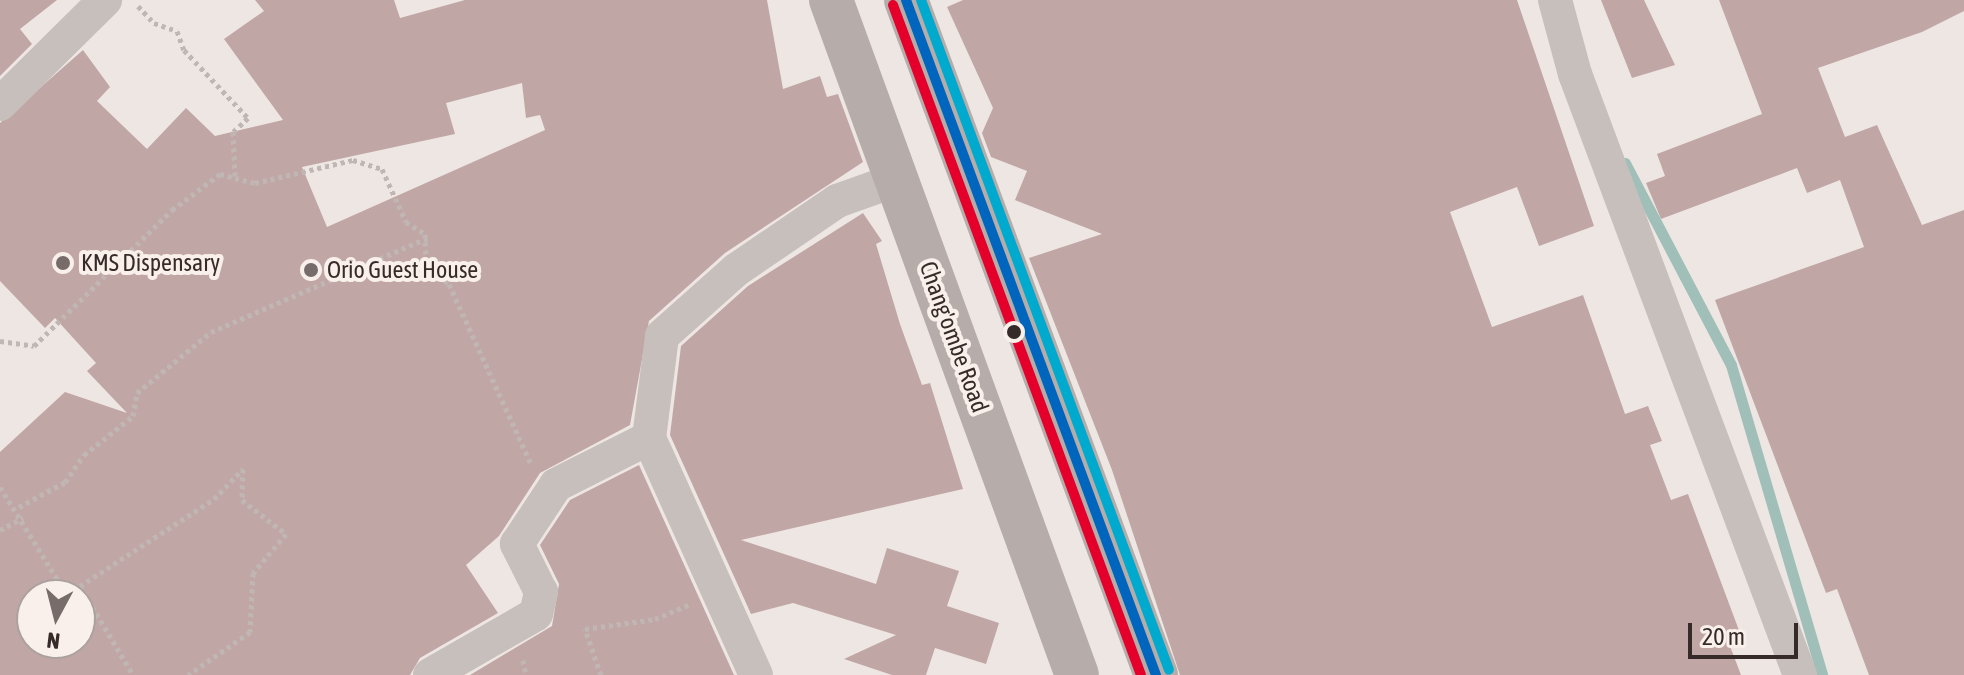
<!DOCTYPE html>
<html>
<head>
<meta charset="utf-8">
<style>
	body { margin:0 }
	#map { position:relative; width:1964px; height:675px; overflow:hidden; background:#eee6e2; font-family:"Asap Condensed",sans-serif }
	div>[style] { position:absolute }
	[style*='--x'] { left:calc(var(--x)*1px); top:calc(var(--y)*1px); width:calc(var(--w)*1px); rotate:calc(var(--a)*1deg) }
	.stream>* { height:11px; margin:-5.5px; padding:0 5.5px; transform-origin:5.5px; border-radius:5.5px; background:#a0bfb8 }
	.building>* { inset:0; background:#c0a7a5 }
	.path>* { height:5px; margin-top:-2.5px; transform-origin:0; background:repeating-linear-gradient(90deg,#c0b7b4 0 4px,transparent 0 8px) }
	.street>* { height:34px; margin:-17px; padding:0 17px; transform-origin:17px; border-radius:17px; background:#c7bfbc }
	.primary>* { height:44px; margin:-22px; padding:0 22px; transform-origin:22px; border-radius:22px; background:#b6adab }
	.bus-1>* { height:10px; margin:-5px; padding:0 5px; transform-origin:5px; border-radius:5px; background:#0065bd }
	.bus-2>* { height:10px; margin:-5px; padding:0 5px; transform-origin:5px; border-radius:5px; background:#e4002b }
	.bus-3>* { height:10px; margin:-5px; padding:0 5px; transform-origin:5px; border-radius:5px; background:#00a9ce }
	.dots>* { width:22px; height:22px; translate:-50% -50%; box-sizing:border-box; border:4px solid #f9f0eb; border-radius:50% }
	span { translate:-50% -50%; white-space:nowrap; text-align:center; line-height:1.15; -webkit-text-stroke:8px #f9f0eb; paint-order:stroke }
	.poi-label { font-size:24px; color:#372b2a }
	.left { translate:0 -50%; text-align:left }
	.street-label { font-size:24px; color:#372b2a }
	.north { position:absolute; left:16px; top:579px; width:80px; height:80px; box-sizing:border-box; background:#f9f0eb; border:2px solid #aba19e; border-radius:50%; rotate:187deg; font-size:22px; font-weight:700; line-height:32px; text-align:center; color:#372b2a }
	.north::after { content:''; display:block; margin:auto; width:28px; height:36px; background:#776c6a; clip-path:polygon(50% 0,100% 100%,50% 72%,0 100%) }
	.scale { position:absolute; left:1688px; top:623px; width:110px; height:36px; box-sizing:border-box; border:4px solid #372b2a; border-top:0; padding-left:10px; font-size:24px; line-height:28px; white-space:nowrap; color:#372b2a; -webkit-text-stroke:6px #f9f0eb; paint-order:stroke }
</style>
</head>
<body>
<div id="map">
	<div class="stream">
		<i style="--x:1625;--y:163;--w:228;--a:62.3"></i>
		<i style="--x:1731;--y:365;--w:323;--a:73.6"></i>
	</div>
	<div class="building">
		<i style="clip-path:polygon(0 0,57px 0,20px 29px,32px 44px,0 76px)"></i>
		<i style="clip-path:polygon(evenodd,255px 0,394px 0,400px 18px,465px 0,767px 0,783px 89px,820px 76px,827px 97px,838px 94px,863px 162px,725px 253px,649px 321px,630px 425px,540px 473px,499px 536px,466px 565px,498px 613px,420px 658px,410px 675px,0 675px,0 452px,65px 392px,127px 413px,87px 371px,96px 363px,55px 318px,45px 328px,0 281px,0 123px,83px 50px,110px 87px,97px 101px,147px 149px,186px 108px,215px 136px,283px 120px,224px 39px,264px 11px,255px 0,522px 83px,526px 118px,540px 115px,545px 130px,327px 227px,302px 167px,455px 134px,446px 103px,522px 83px,255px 0,32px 595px,80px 595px,80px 643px,32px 643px,32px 595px)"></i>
		<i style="clip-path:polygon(963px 0,1517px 0,1594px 226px,1539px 246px,1517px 187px,1450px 212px,1492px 327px,1583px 295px,1625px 414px,1648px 406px,1662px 441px,1650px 445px,1671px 500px,1688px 494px,1743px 641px,1730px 646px,1741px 675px,1180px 675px,1112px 470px,1029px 258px,1102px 234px,1015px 200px,1027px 171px,991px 157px,982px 133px,993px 108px,947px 7px)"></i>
		<i style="clip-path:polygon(1601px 0,1644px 0,1675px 65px,1632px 78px)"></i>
		<i style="clip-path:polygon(1719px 0,1964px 0,1964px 11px,1922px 32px,1818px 68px,1845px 137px,1877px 125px,1922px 225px,1964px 210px,1964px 675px,1869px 675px,1837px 589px,1826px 593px,1715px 300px,1864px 247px,1840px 180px,1807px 193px,1797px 168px,1661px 219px,1646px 183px,1665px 176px,1657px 154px,1762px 114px)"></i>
		<i style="clip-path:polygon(863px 213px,882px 241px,876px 244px,900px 324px,922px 385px,930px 383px,963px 489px,741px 540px,876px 584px,887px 548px,959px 571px,947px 606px,999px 623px,986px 664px,935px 648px,926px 675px,892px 675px,844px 659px,896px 635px,793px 603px,751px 614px,670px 435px,681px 346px,748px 286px)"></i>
		<i style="clip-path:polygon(639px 465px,734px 675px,470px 675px,552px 626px,559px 584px,540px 545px,570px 500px)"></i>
	</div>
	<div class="path">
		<i style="--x:138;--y:6;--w:23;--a:47"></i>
		<i style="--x:154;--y:23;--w:24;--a:19"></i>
		<i style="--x:177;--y:31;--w:20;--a:70"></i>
		<i style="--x:184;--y:50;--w:93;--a:46.7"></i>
		<i style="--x:248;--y:118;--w:21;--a:137"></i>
		<i style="--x:233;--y:132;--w:46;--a:87.5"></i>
		<i style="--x:235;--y:178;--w:21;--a:14"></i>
		<i style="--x:255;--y:183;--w:101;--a:-13.2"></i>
		<i style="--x:353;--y:160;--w:30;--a:17"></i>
		<i style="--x:382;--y:169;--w:58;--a:65.6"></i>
		<i style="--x:406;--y:222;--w:22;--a:32"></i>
		<i style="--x:425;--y:234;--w:32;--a:88"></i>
		<i style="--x:426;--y:266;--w:29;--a:38"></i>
		<i style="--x:449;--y:284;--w:198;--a:65.5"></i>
		<i style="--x:0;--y:341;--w:34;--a:8"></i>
		<i style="--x:34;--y:346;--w:194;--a:-44.6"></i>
		<i style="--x:172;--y:210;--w:60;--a:-36.9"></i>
		<i style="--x:220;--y:174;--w:16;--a:15"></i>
		<i style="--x:0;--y:487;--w:108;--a:58.2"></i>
		<i style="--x:57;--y:579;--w:13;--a:45"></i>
		<i style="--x:66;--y:588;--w:14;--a:-8"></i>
		<i style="--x:80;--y:586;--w:104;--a:59.2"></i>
		<i style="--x:19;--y:507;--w:52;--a:-28.5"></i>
		<i style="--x:65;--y:482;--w:33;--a:-55"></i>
		<i style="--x:84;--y:455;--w:63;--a:-38.5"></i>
		<i style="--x:133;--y:416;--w:23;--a:-80"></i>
		<i style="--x:137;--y:393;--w:96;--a:-39.5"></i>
		<i style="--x:211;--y:332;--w:236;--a:-23.5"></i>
		<i style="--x:0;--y:530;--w:26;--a:-28"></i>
		<i style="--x:80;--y:586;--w:160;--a:-33"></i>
		<i style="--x:214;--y:499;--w:42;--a:-46"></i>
		<i style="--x:243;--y:469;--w:31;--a:92"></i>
		<i style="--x:242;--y:500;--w:56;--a:37.7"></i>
		<i style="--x:286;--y:534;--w:51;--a:130.2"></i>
		<i style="--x:253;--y:573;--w:59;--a:92.9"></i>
		<i style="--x:250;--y:632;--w:75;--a:145.3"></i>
		<i style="--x:523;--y:660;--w:15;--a:79"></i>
		<i style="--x:601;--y:675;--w:49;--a:-109.2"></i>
		<i style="--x:585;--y:629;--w:71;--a:-8.1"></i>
		<i style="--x:655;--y:619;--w:36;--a:-23"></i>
	</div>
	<div class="street">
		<i style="--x:1555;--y:0;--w:77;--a:74.9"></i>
		<i style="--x:1575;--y:74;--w:642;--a:69.48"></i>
		<i style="--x:0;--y:104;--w:148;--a:-44.7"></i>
		<i style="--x:430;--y:675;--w:122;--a:-29.9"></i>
		<i style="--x:536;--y:614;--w:23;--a:-77"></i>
		<i style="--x:541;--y:592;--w:54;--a:-116.6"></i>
		<i style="--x:517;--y:544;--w:71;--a:-56.5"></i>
		<i style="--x:556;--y:485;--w:104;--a:-26.8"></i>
		<i style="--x:756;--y:675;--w:260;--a:-114.3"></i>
		<i style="--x:649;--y:438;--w:103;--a:-82.7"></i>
		<i style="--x:662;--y:336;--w:99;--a:-41.7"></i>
		<i style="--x:736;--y:270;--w:122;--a:-34.3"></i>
		<i style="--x:837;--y:201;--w:41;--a:-19.7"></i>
	</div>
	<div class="primary">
		<i style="--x:831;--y:0;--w:718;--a:69.98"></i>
		<i style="--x:906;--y:0;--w:720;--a:69.68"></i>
	</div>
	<div class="bus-1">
		<i style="--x:906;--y:0;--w:720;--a:69.68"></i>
	</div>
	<div class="bus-2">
		<i style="--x:893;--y:5;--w:714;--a:69.69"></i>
	</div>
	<div class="bus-3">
		<i style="--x:921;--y:0;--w:714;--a:69.69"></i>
	</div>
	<div class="dots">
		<i style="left:63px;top:263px;background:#776c6a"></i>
		<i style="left:311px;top:270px;background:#776c6a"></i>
		<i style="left:1014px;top:332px;background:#372b2a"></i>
	</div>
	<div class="poi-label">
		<span class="left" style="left:81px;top:263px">KMS Dispensary</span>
		<span class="left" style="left:327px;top:270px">Orio Guest House</span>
	</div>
	<div class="street-label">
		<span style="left:954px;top:337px;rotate:70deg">Chang'ombe Road</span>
	</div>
	<div class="north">N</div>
	<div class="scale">20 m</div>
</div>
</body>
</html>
